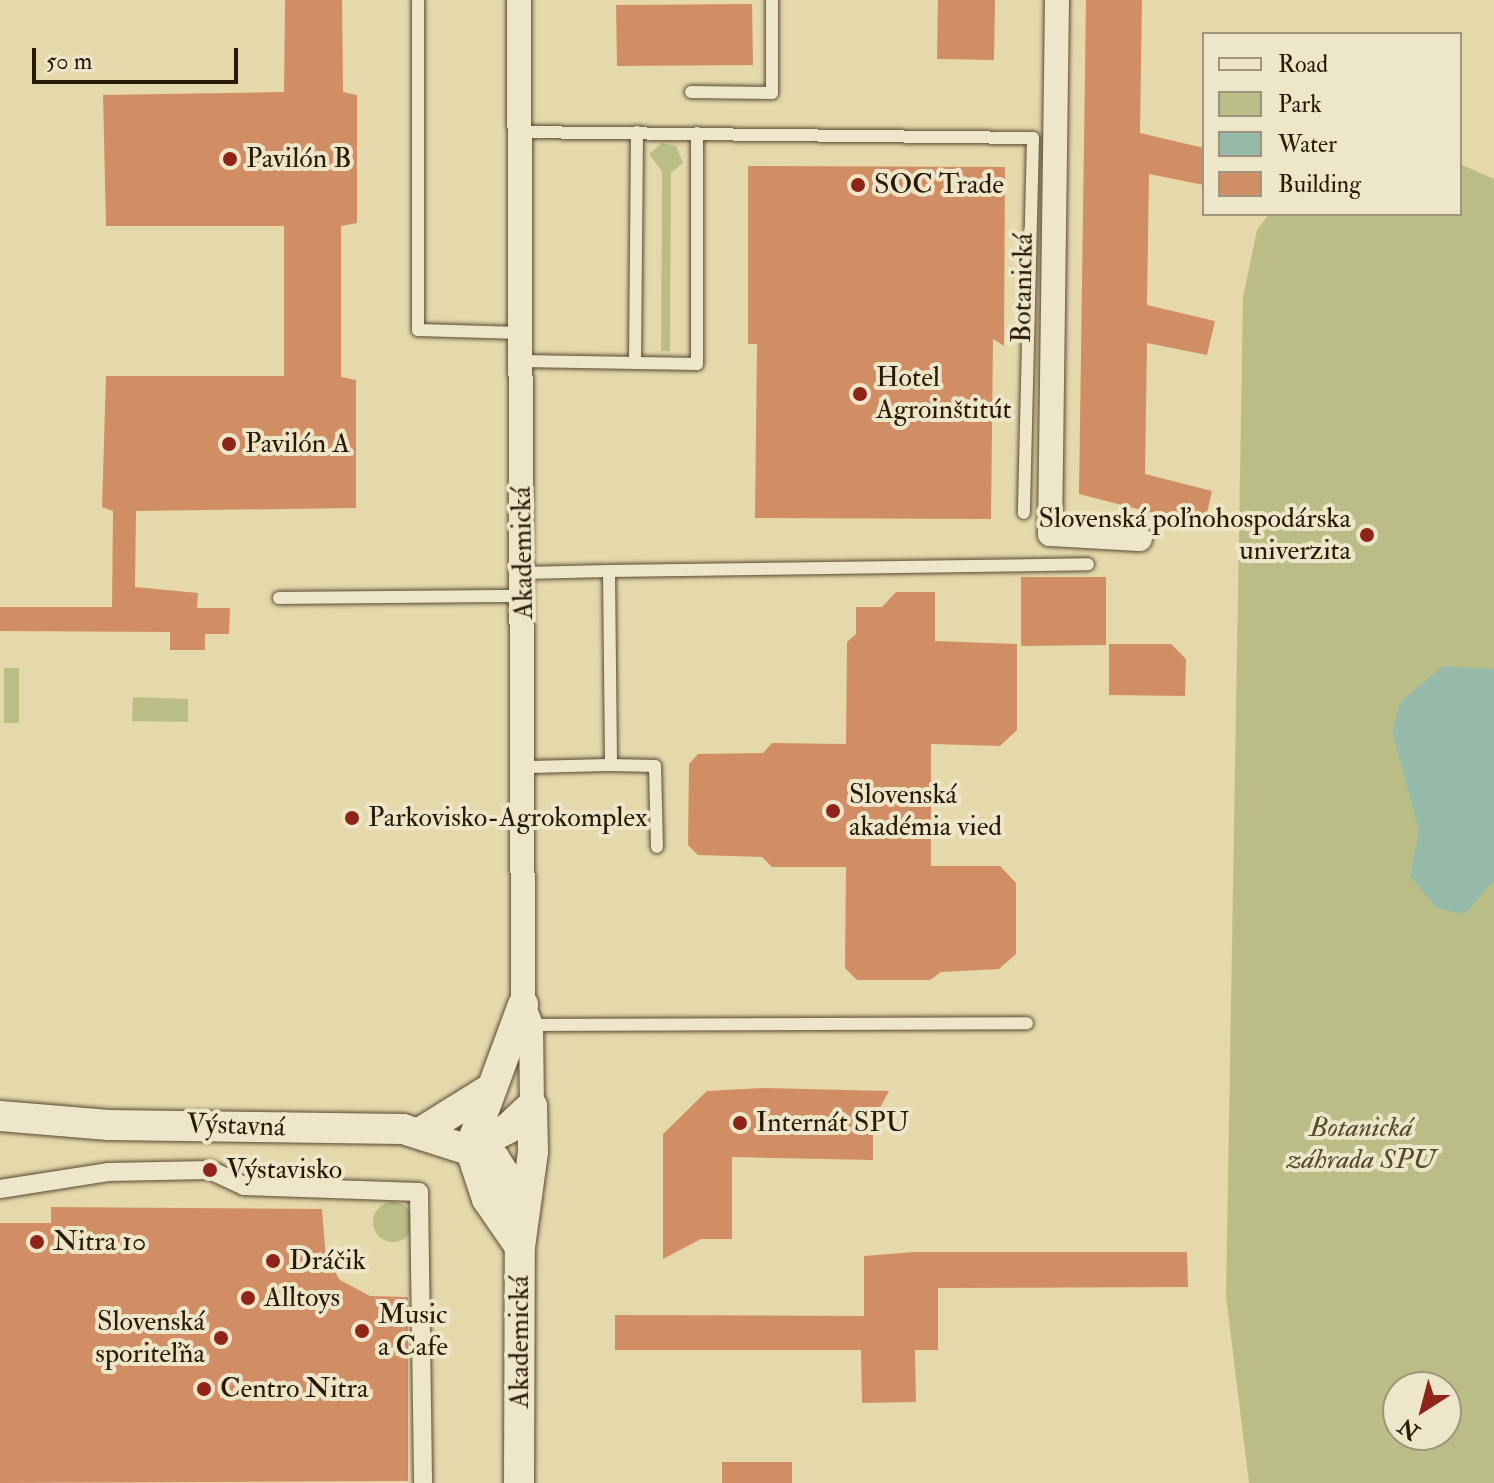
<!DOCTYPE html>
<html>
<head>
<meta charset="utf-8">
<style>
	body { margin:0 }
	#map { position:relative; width:1494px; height:1483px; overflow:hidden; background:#e5d9ac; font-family:"IM FELL Double Pica",serif }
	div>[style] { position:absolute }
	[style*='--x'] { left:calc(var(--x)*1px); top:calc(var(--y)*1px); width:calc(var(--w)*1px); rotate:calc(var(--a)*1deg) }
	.green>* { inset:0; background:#babe86 }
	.round { border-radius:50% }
	.water>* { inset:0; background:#96baaa }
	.building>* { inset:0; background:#d18e64 }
	.roads { filter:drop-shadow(0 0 2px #584932) drop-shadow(0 0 2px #584932) }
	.service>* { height:12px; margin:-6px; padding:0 6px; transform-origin:6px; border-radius:6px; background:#eee6c9 }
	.pedestrian>* { height:18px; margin:-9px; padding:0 9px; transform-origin:9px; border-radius:9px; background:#eee6c9 }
	.minor>* { height:24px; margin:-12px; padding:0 12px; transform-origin:12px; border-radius:12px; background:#eee6c9 }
	.tertiary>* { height:30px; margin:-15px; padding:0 15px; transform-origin:15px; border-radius:15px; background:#eee6c9 }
	.dots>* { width:22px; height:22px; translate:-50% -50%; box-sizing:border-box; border:4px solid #eee6c9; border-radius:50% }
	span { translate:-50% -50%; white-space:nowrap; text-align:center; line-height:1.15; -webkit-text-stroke:8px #eee6c9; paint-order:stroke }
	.poi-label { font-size:28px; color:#291909 }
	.left { translate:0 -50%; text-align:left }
	.right { translate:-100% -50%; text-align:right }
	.street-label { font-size:28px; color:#291909 }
	.park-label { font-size:28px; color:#544b2e; font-style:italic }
	.legend { position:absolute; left:1202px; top:32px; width:260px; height:184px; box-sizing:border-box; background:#eee6c9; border:2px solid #9f947c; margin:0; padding:10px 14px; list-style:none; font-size:24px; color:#291909 }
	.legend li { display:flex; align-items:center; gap:16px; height:40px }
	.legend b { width:40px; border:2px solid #9f947c }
	.north { position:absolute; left:1382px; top:1371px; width:80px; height:80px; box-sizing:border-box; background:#eee6c9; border:2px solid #9f947c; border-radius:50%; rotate:216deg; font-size:22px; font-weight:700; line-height:32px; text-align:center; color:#291909 }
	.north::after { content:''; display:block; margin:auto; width:28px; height:36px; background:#8f2418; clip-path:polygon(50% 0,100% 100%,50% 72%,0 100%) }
	.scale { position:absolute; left:32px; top:48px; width:206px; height:36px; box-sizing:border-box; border:4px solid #291909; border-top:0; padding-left:10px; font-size:24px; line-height:28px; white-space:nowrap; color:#291909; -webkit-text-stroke:6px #eee6c9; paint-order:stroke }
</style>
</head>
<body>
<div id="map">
	<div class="green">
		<i style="clip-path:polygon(662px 143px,676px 146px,683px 163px,671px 173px,670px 351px,661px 351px,662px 171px,649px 154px)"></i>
		<i style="clip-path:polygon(evenodd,1460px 164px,1494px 179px,1494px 1483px,1249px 1483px,1226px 1296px,1243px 297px,1257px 230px,1269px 214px,1460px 214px,1460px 164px,1398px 1387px,1446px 1387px,1446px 1435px,1398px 1435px,1398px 1387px)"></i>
		<i style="clip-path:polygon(4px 668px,19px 668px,19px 723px,4px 723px)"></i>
		<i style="clip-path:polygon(133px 697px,188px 699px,188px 722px,132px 721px)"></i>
		<i class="round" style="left:373px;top:1202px;width:40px;height:40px"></i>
	</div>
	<div class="water">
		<i style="clip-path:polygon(1443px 666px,1494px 669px,1494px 880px,1465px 914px,1436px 908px,1410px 876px,1419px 831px,1392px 731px,1401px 701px)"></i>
	</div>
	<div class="building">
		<i style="clip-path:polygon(285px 0,342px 0,343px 92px,357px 95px,357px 223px,341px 226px,341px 377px,356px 380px,356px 508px,136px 511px,135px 587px,198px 593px,197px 608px,230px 608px,229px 634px,205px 634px,205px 650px,170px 650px,170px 632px,0 631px,0 607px,112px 607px,113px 511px,102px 507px,106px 376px,284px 376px,284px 226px,106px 226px,103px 95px,284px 92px)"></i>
		<i style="clip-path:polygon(938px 0,995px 0,994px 60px,937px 59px)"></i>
		<i style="clip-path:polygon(1086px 0,1142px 0,1140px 133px,1204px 148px,1204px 185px,1149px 174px,1147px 305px,1215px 321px,1207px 355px,1147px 343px,1145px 474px,1212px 491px,1204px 526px,1079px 494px)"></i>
		<i style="clip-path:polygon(752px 4px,753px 65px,617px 66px,616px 5px)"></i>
		<i style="clip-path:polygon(748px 166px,1005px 167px,1004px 346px,993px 339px,991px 519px,755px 518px,757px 344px,748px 344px)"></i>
		<i style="clip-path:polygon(1021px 577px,1106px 577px,1106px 645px,1021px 646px)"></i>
		<i style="clip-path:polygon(896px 592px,935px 592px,935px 641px,1017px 644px,1017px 730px,1000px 746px,931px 744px,931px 866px,1000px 866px,1016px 883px,1016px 954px,999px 969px,941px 972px,930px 980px,857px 980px,845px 968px,846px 867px,772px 867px,762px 857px,698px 855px,688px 845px,689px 764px,698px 754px,763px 753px,772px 743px,846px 744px,847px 642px,856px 634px,856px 607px,882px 607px)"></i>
		<i style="clip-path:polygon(1109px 644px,1171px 644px,1186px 659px,1185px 696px,1109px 695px)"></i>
		<i style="clip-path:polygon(707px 1091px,763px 1088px,889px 1091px,873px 1121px,873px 1160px,732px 1157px,732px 1239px,701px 1239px,663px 1259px,663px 1134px)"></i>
		<i style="clip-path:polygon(51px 1207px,322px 1209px,326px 1258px,340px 1280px,370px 1296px,408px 1297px,408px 1481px,0 1483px,0 1223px,51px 1223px)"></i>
		<i style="clip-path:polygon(914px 1252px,1187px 1252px,1188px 1287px,938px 1288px,938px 1350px,915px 1350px,916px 1402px,862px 1403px,861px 1350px,615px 1350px,615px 1315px,864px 1316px,864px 1256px)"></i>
		<i style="clip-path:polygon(722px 1462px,792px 1462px,792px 1483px,722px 1483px)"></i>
	</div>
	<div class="roads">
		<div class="service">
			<i style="--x:418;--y:0;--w:330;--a:90"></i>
			<i style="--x:418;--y:330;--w:103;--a:1.7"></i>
			<i style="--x:691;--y:92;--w:81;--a:0.7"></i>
			<i style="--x:772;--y:93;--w:93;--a:-90"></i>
			<i style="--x:518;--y:132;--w:515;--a:0.67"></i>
			<i style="--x:1033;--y:138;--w:375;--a:91.4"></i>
			<i style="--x:522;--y:361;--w:175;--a:1"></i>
			<i style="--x:697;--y:364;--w:231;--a:-90"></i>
			<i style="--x:635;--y:363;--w:231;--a:-89.5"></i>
			<i style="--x:609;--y:571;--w:479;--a:-0.8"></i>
			<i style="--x:522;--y:573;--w:87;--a:-1.3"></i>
			<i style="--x:609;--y:571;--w:194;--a:89.4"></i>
			<i style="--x:611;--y:765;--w:44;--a:1.3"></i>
			<i style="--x:655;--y:766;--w:81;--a:88.6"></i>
			<i style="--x:279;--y:598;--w:244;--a:-0.5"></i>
			<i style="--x:527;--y:767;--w:84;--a:-1.4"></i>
			<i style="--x:531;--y:1025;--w:496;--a:-0.2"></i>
		</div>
		<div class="pedestrian">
			<i style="--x:0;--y:1189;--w:109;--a:-8.9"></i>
			<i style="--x:108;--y:1172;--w:102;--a:-1.1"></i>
			<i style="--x:210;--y:1170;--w:38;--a:25"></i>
			<i style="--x:244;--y:1186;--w:175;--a:2"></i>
			<i style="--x:419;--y:1192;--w:291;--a:89.2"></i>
		</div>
		<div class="minor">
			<i style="--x:519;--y:0;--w:1005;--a:89.77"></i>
			<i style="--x:523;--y:1005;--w:22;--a:68"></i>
			<i style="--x:531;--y:1025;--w:81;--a:89.3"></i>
			<i style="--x:1057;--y:0;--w:534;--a:90.75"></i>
			<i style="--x:1050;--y:534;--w:90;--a:3.2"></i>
		</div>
		<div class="tertiary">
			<i style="--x:0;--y:1116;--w:109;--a:4.7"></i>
			<i style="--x:109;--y:1125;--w:294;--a:0.8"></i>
			<i style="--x:403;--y:1129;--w:96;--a:17.7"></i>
			<i style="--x:494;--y:1158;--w:53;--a:56.6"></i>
			<i style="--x:421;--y:1132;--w:81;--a:-31.9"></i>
			<i style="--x:470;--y:1148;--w:153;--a:-69.7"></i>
			<i style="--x:470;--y:1148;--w:54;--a:71.6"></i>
			<i style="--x:487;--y:1199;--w:58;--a:55.5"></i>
			<i style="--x:470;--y:1148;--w:42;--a:-27.2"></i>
			<i style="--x:507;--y:1129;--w:34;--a:-43"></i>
			<i style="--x:519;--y:1483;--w:236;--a:-89.8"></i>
			<i style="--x:520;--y:1247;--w:96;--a:-82.2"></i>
			<i style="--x:533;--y:1152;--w:46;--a:-91.2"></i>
		</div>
	</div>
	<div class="dots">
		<i style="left:230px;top:159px;background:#8f2418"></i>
		<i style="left:858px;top:185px;background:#8f2418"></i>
		<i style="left:860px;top:394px;background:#8f2418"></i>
		<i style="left:229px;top:444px;background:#8f2418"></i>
		<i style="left:1367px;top:535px;background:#8f2418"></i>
		<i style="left:833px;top:811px;background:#8f2418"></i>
		<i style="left:352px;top:818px;background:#8f2418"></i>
		<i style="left:740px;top:1123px;background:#8f2418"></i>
		<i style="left:210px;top:1170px;background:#8f2418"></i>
		<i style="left:37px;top:1242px;background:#8f2418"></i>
		<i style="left:273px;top:1261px;background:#8f2418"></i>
		<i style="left:248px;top:1298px;background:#8f2418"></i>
		<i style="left:362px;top:1331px;background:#8f2418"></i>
		<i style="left:221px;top:1338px;background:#8f2418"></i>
		<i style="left:204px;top:1389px;background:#8f2418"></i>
	</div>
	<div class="poi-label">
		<span class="left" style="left:246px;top:159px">Pavilón B</span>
		<span class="left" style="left:874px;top:185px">SOC Trade</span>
		<span class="left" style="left:876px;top:394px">Hotel<br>Agroinštitút</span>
		<span class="left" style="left:245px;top:444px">Pavilón A</span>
		<span class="right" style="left:1351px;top:535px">Slovenská poľnohospodárska<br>univerzita</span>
		<span class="left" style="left:849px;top:811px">Slovenská<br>akadémia vied</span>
		<span class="left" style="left:368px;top:818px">Parkovisko-Agrokomplex</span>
		<span class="left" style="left:756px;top:1123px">Internát SPU</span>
		<span class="left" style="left:226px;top:1170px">Výstavisko</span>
		<span class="left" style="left:53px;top:1242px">Nitra 10</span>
		<span class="left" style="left:289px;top:1261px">Dráčik</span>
		<span class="left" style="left:264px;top:1298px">Alltoys</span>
		<span class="left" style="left:378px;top:1331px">Music<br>a Cafe</span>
		<span class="right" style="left:205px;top:1338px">Slovenská<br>sporiteľňa</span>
		<span class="left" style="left:220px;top:1389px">Centro Nitra</span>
	</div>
	<div class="street-label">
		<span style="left:1023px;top:288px;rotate:-89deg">Botanická</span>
		<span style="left:523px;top:553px;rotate:-91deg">Akademická</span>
		<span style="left:236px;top:1126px;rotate:2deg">Výstavná</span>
		<span style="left:520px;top:1342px;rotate:-90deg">Akademická</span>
	</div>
	<div class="park-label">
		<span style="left:1361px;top:1144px">Botanická<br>záhrada SPU</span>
	</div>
	<ul class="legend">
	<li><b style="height:10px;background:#eee6c9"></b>Road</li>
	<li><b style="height:22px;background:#babe86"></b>Park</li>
	<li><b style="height:22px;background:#96baaa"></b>Water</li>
	<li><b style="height:22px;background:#d18e64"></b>Building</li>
	</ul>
	<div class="north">N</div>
	<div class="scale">50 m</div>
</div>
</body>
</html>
